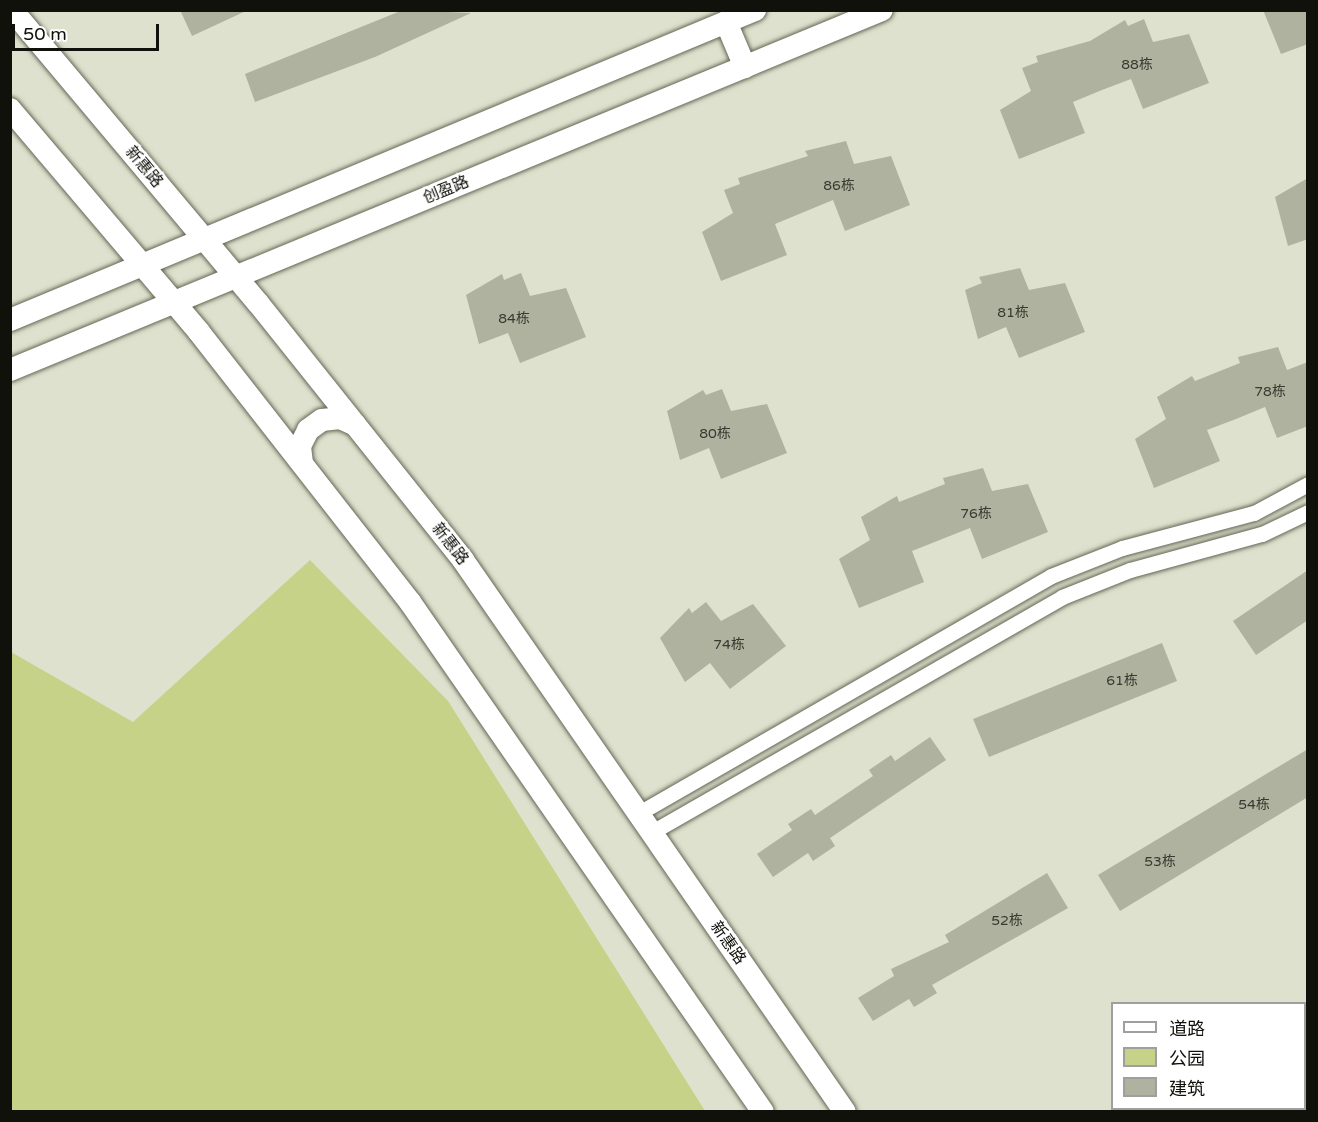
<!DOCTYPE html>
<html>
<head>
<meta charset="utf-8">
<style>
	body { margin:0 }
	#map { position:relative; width:1318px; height:1122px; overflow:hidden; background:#dde1cd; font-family:"Varela Round","Noto Sans SC",sans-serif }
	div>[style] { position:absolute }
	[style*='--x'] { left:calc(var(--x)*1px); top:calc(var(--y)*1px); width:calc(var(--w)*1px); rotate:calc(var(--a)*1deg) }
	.green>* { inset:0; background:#c5d287 }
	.building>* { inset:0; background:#aeb29e }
	.roads { filter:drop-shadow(0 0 2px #646755) drop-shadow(0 0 2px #646755) }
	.street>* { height:15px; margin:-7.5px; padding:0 7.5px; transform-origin:7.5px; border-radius:7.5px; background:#fff }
	.secondary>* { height:22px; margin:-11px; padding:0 11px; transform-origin:11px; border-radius:11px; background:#fff }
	span { translate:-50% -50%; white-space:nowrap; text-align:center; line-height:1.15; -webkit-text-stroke:5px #fff; paint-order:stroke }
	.number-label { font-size:14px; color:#38392f }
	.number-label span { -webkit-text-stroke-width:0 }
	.street-label { font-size:16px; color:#10110a }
	.frame { position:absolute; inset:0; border:12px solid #10110a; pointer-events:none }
	.legend { position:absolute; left:1111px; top:1002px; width:195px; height:108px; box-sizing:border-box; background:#fff; border:2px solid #9fa09d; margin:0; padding:8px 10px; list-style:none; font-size:18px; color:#10110a }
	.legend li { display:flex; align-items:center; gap:12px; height:30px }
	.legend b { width:30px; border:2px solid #9fa09d }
	.scale { position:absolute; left:12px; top:24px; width:147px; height:27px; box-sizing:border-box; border:3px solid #10110a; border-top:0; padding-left:8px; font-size:18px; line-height:21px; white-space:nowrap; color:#10110a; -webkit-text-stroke:4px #fff; paint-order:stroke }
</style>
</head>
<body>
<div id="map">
	<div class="green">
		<i style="clip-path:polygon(310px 560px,448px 701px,705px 1111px,11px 1111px,11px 652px,133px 722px)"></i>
	</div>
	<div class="building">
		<i style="clip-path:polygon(180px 10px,248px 10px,192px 36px)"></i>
		<i style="clip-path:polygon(403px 10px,471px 13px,375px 57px,255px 102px,245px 74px)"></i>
		<i style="clip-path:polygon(1263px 10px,1308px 10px,1308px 44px,1281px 54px)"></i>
		<i style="clip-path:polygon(1144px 19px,1153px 42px,1189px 34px,1209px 83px,1143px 109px,1131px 79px,1102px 90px,1073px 102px,1085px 133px,1019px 159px,1000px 110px,1031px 91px,1022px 68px,1038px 62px,1036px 56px,1090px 41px,1125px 20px,1128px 26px)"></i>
		<i style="clip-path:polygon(846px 141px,854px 164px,891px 156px,910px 205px,845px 231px,833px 200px,775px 224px,787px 255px,721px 281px,702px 232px,733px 213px,724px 190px,740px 184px,738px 178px,808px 156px,805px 151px)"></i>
		<i style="clip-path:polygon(1308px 178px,1308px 239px,1288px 246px,1275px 197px)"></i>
		<i style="clip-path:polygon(1020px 268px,1029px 290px,1065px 283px,1085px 332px,1019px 358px,1006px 327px,978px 339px,965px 290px,982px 283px,979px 277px)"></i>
		<i style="clip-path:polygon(521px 273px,530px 296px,566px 288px,586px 337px,520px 363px,508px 333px,479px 344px,466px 295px,502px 274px,504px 280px)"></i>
		<i style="clip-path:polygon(1278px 347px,1287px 370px,1308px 362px,1308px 426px,1277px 438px,1265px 407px,1236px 419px,1207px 430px,1220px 461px,1154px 488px,1135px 439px,1166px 419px,1157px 397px,1192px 376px,1195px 381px,1240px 363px,1238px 357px)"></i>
		<i style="clip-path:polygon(722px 389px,731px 411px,767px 404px,787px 453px,721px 479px,709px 448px,680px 460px,667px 411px,703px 390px,706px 395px)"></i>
		<i style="clip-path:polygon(983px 468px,992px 491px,1028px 484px,1048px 532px,982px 559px,970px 528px,912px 551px,924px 582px,859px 608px,839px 559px,870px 540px,861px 517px,897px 496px,899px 502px,945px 484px,943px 478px)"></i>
		<i style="clip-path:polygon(1308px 570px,1308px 620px,1256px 655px,1233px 621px)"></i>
		<i style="clip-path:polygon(706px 602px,721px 621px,753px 604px,786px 646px,730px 689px,710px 663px,685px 682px,660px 638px,689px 608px,692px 613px)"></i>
		<i style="clip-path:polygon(1162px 643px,1177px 681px,989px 757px,973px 719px)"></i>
		<i style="clip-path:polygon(930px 737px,946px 760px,830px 838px,835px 846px,813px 861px,808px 853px,773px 877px,757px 854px,792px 830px,788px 824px,811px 809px,815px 815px,873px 776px,869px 770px,891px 755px,895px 761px)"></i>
		<i style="clip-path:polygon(1308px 749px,1308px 797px,1120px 911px,1098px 875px)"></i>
		<i style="clip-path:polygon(1047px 873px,1068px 908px,932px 985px,937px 993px,914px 1007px,909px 999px,873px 1021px,858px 998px,894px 976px,891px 969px,949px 942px,945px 935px)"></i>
	</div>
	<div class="roads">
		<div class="street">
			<i style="--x:639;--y:813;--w:475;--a:-29.9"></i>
			<i style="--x:1051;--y:576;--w:76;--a:-21.5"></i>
			<i style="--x:1122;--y:548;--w:137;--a:-14.9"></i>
			<i style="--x:1254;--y:513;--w:61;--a:-28.2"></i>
			<i style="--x:652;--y:832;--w:473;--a:-29.8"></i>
			<i style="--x:1062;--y:597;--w:73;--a:-21.7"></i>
			<i style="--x:1130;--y:570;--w:137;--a:-15.3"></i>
			<i style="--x:1262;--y:534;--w:51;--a:-25.6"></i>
		</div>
		<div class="secondary">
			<i style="--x:12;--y:10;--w:383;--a:50"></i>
			<i style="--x:258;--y:303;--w:329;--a:51.4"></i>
			<i style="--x:463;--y:560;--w:671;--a:55.32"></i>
			<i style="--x:726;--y:22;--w:49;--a:67.1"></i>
			<i style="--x:10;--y:109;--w:292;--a:49.7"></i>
			<i style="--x:199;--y:332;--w:343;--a:52"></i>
			<i style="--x:410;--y:602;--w:620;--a:55.31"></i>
			<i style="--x:10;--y:320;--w:807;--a:-22.59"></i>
			<i style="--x:10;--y:370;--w:943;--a:-22.43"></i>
			<i style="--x:302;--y:463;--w:17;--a:-97"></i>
			<i style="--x:300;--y:446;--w:18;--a:-63"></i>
			<i style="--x:308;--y:430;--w:17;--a:-36"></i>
			<i style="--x:322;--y:420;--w:18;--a:-6"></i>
			<i style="--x:340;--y:418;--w:17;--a:24"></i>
		</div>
	</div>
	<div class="number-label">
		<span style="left:1137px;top:65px">88栋</span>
		<span style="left:839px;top:186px">86栋</span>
		<span style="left:1013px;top:313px">81栋</span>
		<span style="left:514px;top:319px">84栋</span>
		<span style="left:1270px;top:392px">78栋</span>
		<span style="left:715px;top:434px">80栋</span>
		<span style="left:976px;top:514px">76栋</span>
		<span style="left:729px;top:645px">74栋</span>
		<span style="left:1122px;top:681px">61栋</span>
		<span style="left:1254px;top:805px">54栋</span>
		<span style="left:1160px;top:862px">53栋</span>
		<span style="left:1007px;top:921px">52栋</span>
	</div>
	<div class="street-label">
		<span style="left:144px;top:167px;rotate:50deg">新惠路</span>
		<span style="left:446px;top:190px;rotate:-22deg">创盈路</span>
		<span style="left:450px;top:544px;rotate:52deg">新惠路</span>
		<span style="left:728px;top:943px;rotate:55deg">新惠路</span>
	</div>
	<div class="frame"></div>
	<ul class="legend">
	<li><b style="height:8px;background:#fff"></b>道路</li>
	<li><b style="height:16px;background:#c5d287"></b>公园</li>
	<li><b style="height:16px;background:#aeb29e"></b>建筑</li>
	</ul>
	<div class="scale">50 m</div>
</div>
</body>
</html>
